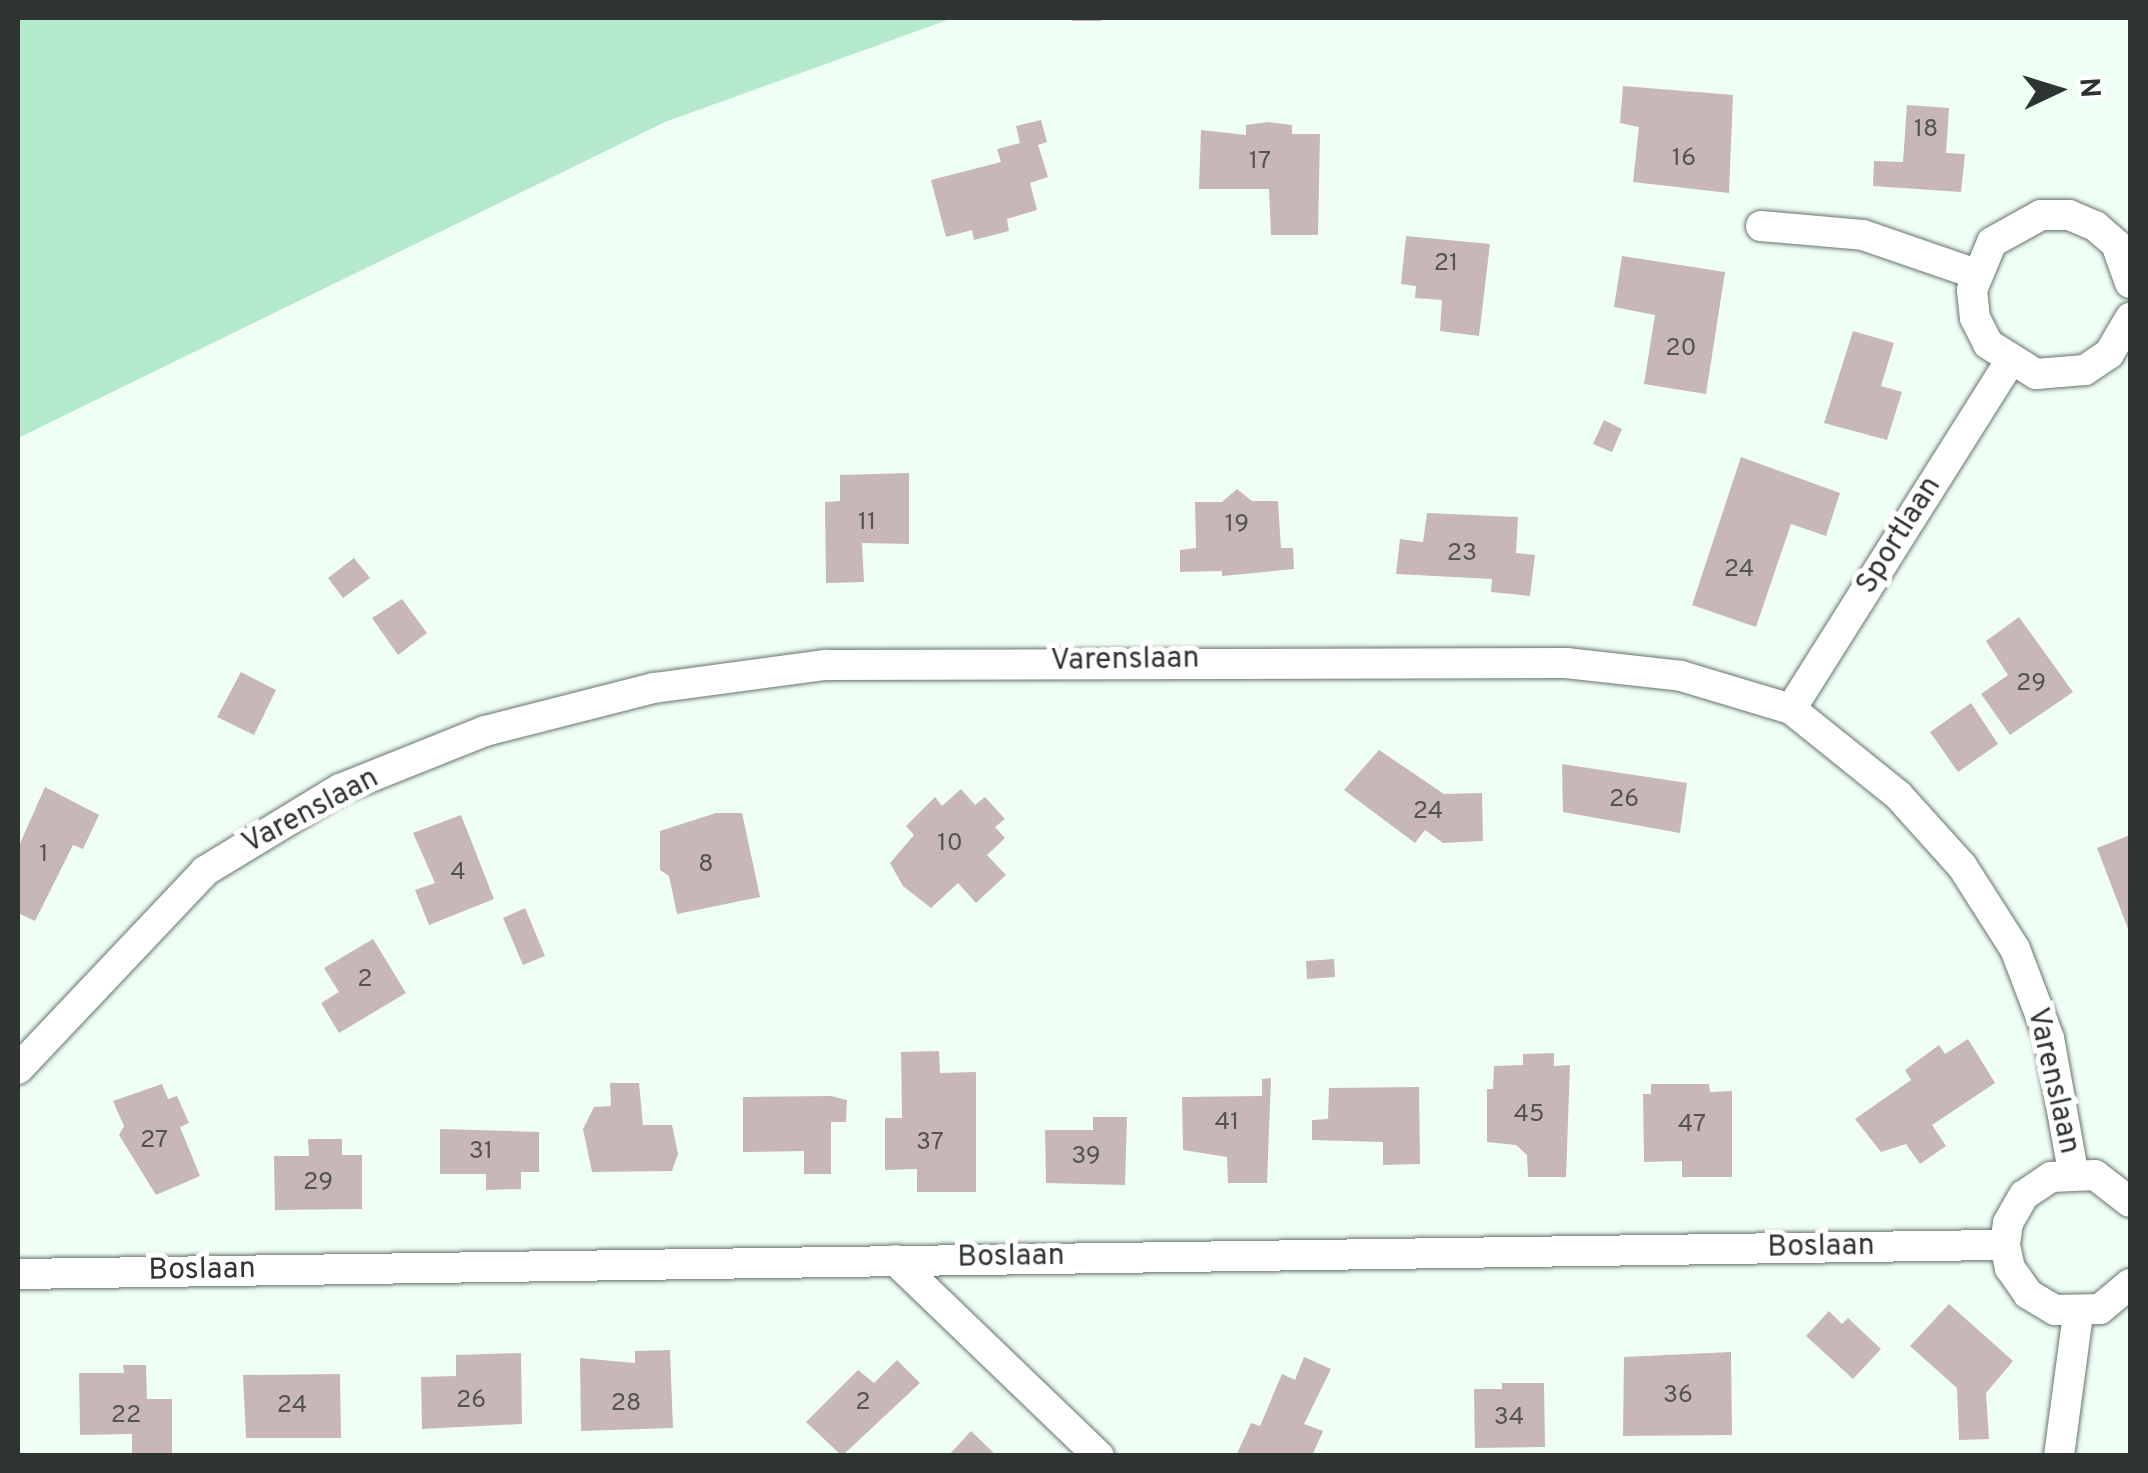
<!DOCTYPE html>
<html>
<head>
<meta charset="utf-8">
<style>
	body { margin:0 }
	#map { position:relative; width:2148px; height:1473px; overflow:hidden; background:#f0fff6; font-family:Overpass,sans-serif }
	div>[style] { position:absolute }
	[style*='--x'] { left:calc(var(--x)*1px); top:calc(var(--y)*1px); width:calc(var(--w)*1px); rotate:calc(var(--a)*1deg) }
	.green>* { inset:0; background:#b4eacb }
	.building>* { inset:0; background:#c8b7b7 }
	.roads { filter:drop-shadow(0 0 2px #67746c) drop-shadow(0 0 2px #67746c) }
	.minor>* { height:30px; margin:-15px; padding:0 15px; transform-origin:15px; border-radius:15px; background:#fff }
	span { translate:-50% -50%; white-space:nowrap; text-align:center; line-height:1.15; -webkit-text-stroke:10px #fff; paint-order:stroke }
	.number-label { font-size:25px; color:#545552 }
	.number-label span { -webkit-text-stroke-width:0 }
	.street-label { font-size:30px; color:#2e3431 }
	.frame { position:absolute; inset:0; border:20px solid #2e3431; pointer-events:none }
	.north { position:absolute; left:2008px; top:40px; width:100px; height:100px; -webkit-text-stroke:8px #fff; paint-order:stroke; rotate:86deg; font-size:28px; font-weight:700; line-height:40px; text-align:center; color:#2e3431 }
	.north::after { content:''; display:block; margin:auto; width:35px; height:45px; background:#2e3431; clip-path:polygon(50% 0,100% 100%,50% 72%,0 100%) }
</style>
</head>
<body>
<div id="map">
	<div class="green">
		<i style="clip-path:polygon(18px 18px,953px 18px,665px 122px,18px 438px)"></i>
	</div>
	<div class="building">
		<i style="clip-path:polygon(1072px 18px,1101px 18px,1101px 21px,1072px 21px)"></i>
		<i style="clip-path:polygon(1623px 86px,1733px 95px,1729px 193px,1633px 182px,1639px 127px,1620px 123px)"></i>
		<i style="clip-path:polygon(1907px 105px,1949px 108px,1946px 153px,1965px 154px,1961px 192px,1873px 186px,1874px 161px,1903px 162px)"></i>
		<i style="clip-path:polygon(1041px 120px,1047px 142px,1038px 145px,1048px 177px,1030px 183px,1037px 210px,1007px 219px,1009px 231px,974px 240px,972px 230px,946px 237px,931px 180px,1001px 162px,997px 149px,1020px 143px,1016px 126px)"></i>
		<i style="clip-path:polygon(1268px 122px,1292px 125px,1292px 134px,1320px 134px,1318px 235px,1271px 235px,1269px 189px,1199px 189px,1201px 130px,1246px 135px,1246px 125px)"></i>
		<i style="clip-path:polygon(1406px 236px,1490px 244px,1479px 336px,1440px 331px,1442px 300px,1415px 298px,1416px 286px,1401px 284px)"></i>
		<i style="clip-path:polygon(1622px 256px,1725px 272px,1706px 394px,1644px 384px,1655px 315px,1614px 307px)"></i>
		<i style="clip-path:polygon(1853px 331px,1894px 343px,1881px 386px,1902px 392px,1887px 440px,1824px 423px)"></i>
		<i style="clip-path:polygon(1604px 420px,1622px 429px,1612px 452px,1593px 444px)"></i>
		<i style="clip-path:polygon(1741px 457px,1840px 493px,1826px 536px,1791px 524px,1756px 627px,1692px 605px)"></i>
		<i style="clip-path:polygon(909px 473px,909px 544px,862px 543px,864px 582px,826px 583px,825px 502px,840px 501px,840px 475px)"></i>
		<i style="clip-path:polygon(1237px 489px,1252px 501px,1278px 501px,1281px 548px,1293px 548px,1294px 569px,1222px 576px,1222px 571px,1180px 572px,1180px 550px,1196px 548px,1195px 502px,1222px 502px)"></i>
		<i style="clip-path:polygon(1427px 513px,1518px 517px,1516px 553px,1535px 555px,1530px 596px,1491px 592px,1492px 579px,1396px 574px,1400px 539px,1423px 542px)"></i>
		<i style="clip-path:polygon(354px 558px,370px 578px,343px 598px,328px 578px)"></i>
		<i style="clip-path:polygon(402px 599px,427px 633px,398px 655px,372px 618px)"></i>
		<i style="clip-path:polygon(2019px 617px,2073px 692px,2010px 735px,1981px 694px,2008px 675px,1986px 641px)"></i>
		<i style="clip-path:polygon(241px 672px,276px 690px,254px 735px,217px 717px)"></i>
		<i style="clip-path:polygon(1971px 703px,1998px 744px,1958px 772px,1930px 732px)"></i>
		<i style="clip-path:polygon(1379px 750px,1444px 794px,1482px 793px,1483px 841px,1443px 843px,1425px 830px,1415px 843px,1344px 790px)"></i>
		<i style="clip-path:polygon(1562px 764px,1687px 783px,1680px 833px,1563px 812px)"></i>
		<i style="clip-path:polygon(45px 787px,99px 815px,83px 849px,73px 845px,35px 921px,18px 913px,18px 848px)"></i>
		<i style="clip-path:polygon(961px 789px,975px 805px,985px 797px,1005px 819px,995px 827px,1005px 838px,987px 855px,1006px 875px,976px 903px,958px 883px,931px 908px,903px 886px,890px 863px,914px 835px,906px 826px,935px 797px,942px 806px)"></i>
		<i style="clip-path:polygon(716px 813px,742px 813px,760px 897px,677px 914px,669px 876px,660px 870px,660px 831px)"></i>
		<i style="clip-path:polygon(461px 815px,494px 899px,429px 925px,415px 890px,435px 883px,413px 833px)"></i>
		<i style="clip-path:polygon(2130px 835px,2130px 934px,2097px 848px)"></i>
		<i style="clip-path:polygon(525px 908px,545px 956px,523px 965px,503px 918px)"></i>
		<i style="clip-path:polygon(373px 939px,406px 993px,339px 1033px,321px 1003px,339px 992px,324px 968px)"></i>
		<i style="clip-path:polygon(1334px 959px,1335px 977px,1307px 979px,1306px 961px)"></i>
		<i style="clip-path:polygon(1968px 1039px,1995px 1083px,1932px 1125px,1946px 1146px,1920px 1164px,1906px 1144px,1881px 1152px,1855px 1119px,1911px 1080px,1905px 1070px,1939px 1045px,1945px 1054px)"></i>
		<i style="clip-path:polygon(939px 1051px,940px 1073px,976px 1072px,976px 1192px,917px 1192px,917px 1169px,885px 1170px,885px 1118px,902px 1118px,901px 1052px)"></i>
		<i style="clip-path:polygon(1554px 1053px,1554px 1066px,1570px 1065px,1566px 1177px,1528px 1177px,1527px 1155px,1516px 1145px,1487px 1142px,1487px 1089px,1493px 1089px,1494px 1066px,1523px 1065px,1523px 1054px)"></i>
		<i style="clip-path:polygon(1271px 1078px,1267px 1183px,1228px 1183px,1227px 1157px,1183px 1150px,1182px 1097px,1262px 1096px,1262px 1079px)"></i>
		<i style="clip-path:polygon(610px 1083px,639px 1083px,643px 1125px,672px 1125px,678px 1154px,672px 1171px,592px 1172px,583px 1129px,594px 1107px,611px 1106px)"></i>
		<i style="clip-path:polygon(162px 1084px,168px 1099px,177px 1096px,189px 1123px,180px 1127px,200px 1176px,156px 1195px,119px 1135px,124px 1126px,113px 1101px)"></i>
		<i style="clip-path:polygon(1651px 1084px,1709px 1084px,1710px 1092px,1732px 1091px,1732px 1177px,1682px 1177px,1682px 1161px,1644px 1162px,1643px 1094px,1651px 1094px)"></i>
		<i style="clip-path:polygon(1419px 1087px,1420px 1164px,1383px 1165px,1383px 1142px,1312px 1140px,1312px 1120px,1328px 1119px,1329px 1088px)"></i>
		<i style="clip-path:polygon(831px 1096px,847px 1100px,846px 1122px,831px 1122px,831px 1174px,804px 1174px,804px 1151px,743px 1152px,743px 1097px)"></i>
		<i style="clip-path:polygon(1093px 1117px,1127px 1117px,1125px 1185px,1046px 1183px,1045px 1130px,1093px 1130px)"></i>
		<i style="clip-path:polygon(440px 1129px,539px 1132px,539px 1172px,521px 1172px,521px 1189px,486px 1190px,486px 1174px,440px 1174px)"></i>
		<i style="clip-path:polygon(308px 1139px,342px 1139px,342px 1155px,362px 1155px,362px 1209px,275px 1210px,274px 1156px,309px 1156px)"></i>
		<i style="clip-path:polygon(1949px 1304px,2013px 1361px,1986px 1393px,1989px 1439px,1959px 1440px,1957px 1388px,1910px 1346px)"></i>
		<i style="clip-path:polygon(1829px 1311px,1842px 1324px,1848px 1318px,1881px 1349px,1853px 1379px,1806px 1336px)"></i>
		<i style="clip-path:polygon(670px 1350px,673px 1428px,581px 1431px,580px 1358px,635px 1363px,635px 1351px)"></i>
		<i style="clip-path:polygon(1731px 1352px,1732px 1435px,1623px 1436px,1624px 1357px)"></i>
		<i style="clip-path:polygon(521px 1353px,522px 1424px,422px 1429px,421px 1377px,456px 1376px,456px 1355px)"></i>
		<i style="clip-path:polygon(1304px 1357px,1331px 1369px,1304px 1424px,1323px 1431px,1312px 1456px,1236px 1456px,1251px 1423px,1260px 1426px,1282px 1374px,1295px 1380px)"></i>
		<i style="clip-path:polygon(897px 1360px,920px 1383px,842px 1456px,806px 1422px,858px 1370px,874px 1383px)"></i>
		<i style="clip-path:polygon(123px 1365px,146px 1365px,147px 1399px,172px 1399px,172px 1456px,132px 1456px,132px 1434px,80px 1435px,79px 1373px,124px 1373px)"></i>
		<i style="clip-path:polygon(340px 1374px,341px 1438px,246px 1438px,243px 1375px)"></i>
		<i style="clip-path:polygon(1502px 1383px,1544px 1383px,1545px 1447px,1475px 1448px,1474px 1389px,1502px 1389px)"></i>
		<i style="clip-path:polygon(971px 1431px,997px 1456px,948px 1456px)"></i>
	</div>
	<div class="roads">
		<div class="minor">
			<i style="--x:1761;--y:226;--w:102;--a:5"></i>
			<i style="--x:1863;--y:235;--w:120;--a:19"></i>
			<i style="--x:2130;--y:283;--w:41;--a:-109.7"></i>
			<i style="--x:2116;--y:244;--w:28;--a:-139"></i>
			<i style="--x:2095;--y:226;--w:28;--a:-157"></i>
			<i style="--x:2069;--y:215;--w:28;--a:180"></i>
			<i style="--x:2041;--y:215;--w:56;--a:151.1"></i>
			<i style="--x:1992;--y:242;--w:52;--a:112.6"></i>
			<i style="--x:1972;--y:290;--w:28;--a:84"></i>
			<i style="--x:1975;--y:318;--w:29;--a:63"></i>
			<i style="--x:1988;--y:344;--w:57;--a:32"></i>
			<i style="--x:2036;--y:374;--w:49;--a:-4.7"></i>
			<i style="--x:2085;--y:370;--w:29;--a:-34"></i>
			<i style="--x:2109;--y:354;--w:42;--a:-59.7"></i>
			<i style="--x:1791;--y:709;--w:409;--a:-57.8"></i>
			<i style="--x:18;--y:1069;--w:272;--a:-46.6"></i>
			<i style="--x:205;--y:871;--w:158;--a:-31.3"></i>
			<i style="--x:340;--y:789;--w:156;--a:-21.8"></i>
			<i style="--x:485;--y:731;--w:174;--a:-14.3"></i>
			<i style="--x:654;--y:688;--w:173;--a:-7.7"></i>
			<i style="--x:825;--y:665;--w:741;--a:-0.15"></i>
			<i style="--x:1566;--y:663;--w:116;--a:6.4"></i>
			<i style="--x:1681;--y:676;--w:115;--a:16.7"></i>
			<i style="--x:1791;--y:709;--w:137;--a:38.8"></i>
			<i style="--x:1898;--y:795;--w:96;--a:48"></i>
			<i style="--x:1962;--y:866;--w:98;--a:57.4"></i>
			<i style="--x:2015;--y:949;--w:95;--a:69.1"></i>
			<i style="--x:2049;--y:1038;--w:136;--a:79.8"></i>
			<i style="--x:2130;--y:1202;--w:44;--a:-142.4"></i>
			<i style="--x:2095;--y:1175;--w:44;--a:177.4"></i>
			<i style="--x:2051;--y:1177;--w:32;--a:146"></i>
			<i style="--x:2024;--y:1195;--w:32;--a:120"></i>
			<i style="--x:2008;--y:1223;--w:22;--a:98"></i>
			<i style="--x:2005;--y:1245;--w:24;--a:78"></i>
			<i style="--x:2010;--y:1268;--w:32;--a:55"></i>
			<i style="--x:2028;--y:1294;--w:31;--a:31"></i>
			<i style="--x:2055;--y:1310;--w:45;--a:-1.3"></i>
			<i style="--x:2100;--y:1309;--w:39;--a:-40"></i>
			<i style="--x:895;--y:1260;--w:283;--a:43.9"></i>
			<i style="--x:18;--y:1274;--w:1987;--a:-0.84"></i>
			<i style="--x:2059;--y:1456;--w:144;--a:-82.4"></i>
		</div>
	</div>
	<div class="number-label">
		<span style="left:1926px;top:130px">18</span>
		<span style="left:1684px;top:159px">16</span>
		<span style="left:1260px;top:162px">17</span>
		<span style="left:1446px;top:264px">21</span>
		<span style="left:1681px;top:349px">20</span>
		<span style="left:867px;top:523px">11</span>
		<span style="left:1237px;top:525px">19</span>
		<span style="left:1462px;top:554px">23</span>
		<span style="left:1739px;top:570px">24</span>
		<span style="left:2031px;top:684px">29</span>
		<span style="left:1624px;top:800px">26</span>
		<span style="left:1428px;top:812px">24</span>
		<span style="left:950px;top:844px">10</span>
		<span style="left:44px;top:855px">1</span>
		<span style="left:706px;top:865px">8</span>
		<span style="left:458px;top:873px">4</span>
		<span style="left:365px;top:980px">2</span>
		<span style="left:1529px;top:1115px">45</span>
		<span style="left:1227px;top:1123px">41</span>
		<span style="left:1692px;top:1125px">47</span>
		<span style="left:154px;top:1141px">27</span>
		<span style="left:930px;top:1143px">37</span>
		<span style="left:481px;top:1152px">31</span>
		<span style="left:1086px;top:1157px">39</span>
		<span style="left:318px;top:1183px">29</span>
		<span style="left:1678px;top:1396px">36</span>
		<span style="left:471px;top:1401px">26</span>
		<span style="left:863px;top:1403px">2</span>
		<span style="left:626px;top:1404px">28</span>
		<span style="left:292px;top:1406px">24</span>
		<span style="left:126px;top:1416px">22</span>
		<span style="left:1509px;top:1418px">34</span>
	</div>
	<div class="street-label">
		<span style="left:1900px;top:536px;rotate:-58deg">Sportlaan</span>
		<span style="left:1125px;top:661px;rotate:-1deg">Varenslaan</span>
		<span style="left:311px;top:812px;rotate:-28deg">Varenslaan</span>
		<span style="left:2052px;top:1081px;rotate:77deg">Varenslaan</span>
		<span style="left:1821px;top:1248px;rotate:-1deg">Boslaan</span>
		<span style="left:1011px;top:1258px;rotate:-1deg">Boslaan</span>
		<span style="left:202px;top:1271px;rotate:-1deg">Boslaan</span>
	</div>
	<div class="frame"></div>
	<div class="north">N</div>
</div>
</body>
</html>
